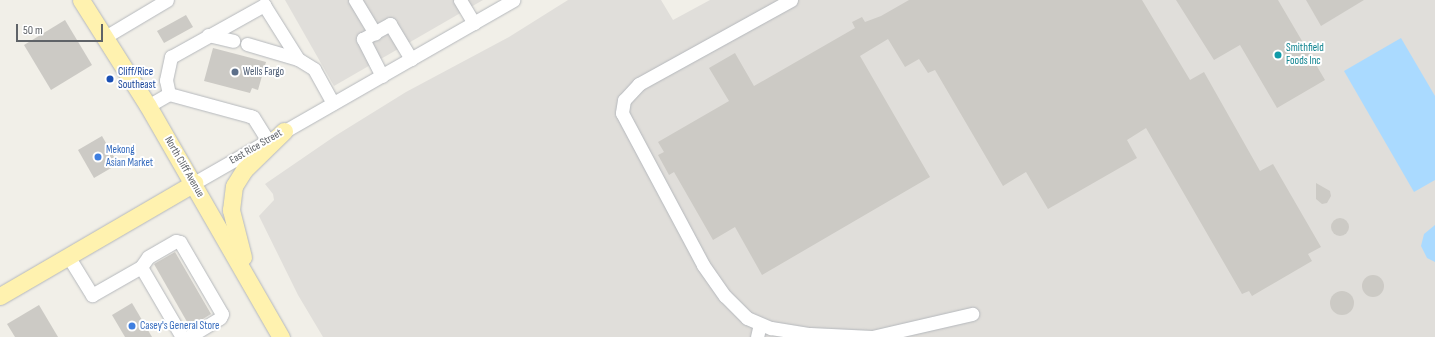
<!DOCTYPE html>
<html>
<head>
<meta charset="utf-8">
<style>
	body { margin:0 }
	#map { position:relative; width:1435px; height:337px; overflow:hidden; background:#f1efe8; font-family:"Sofia Sans Condensed",sans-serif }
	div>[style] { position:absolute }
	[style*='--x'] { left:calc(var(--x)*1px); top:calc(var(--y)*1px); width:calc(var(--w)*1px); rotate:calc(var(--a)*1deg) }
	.industrial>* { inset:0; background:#e0deda }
	.water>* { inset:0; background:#aadaff }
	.building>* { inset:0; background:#cccac5 }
	.round { border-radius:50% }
	.roads { filter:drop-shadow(0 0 1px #b5b8bc) drop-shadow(0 0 1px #b5b8bc) }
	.minor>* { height:13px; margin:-6.5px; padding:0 6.5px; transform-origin:6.5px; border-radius:6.5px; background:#fff }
	.major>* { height:17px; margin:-8.5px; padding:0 8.5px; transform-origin:8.5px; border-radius:8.5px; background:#fff2af }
	.dots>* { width:11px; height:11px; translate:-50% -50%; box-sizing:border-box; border:2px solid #fff; border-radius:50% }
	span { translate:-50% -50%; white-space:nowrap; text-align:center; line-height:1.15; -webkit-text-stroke:4px #fff; paint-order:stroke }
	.culture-label { font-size:11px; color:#0d838f }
	.left { translate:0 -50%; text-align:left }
	.service-label { font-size:11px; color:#4e5e75 }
	.transit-label { font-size:11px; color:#164399 }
	.street-label { font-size:11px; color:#5f6368 }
	.shop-label { font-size:11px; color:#366cbe }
	.scale { position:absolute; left:16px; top:24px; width:87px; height:18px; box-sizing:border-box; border:2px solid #5f6368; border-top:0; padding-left:5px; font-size:12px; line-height:14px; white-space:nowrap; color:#5f6368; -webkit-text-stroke:3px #fff; paint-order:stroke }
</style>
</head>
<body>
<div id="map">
	<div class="industrial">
		<i style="clip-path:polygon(285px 0,483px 0,334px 86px)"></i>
		<i style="clip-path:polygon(568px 0,661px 0,673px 20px,710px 0,1435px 0,1435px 337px,323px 337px,298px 295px,259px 216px,274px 200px,273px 194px,265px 184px,335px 136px,406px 92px,509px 37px)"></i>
	</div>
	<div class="water">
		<i style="clip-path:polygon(1401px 38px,1435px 96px,1435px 180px,1414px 192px,1344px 71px)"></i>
		<i style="clip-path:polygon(1435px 225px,1435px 262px,1427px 258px,1421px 246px,1424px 234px)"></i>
	</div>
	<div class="building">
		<i style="clip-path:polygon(909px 0,1142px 0,1190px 80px,1204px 72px,1260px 171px,1273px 164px,1321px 247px,1308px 254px,1312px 261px,1252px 296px,1249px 291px,1242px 294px,1146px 128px,1127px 140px,1137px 158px,1048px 209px,1026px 172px,1003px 186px,935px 70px,928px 73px,919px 59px,905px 67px,888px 39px,860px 56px,930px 177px,762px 275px,735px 227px,713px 240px,674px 172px,669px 175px,658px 155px,664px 152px,658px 142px,729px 101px,709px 68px,735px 53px,754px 86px,855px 28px,852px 22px,862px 17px,865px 22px,881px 16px)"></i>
		<i style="clip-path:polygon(1176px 0,1278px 0,1325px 80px,1277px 108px,1240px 45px,1214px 60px)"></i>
		<i style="clip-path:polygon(1306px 0,1364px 0,1321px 26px)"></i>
		<i style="clip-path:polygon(186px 15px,193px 27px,164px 43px,157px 31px)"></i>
		<i style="clip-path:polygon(65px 20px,92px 65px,51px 90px,24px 45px)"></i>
		<i style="clip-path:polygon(213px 48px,266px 62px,258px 90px,252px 88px,250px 93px,204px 81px)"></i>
		<i style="clip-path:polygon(102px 136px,118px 164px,94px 178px,78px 150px)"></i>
		<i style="clip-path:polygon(1316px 183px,1330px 191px,1331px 196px,1327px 203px,1322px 204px,1316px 199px)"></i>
		<i class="round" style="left:1331px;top:218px;width:18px;height:18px"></i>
		<i style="clip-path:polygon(175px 252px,211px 314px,190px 327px,154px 264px)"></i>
		<i class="round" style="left:1362px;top:275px;width:22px;height:22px"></i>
		<i class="round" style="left:1330px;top:291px;width:24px;height:24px"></i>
		<i style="clip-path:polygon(132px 303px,152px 337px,125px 337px,112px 315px)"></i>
		<i style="clip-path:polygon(39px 305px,58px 337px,15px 337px,7px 324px)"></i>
	</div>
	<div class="roads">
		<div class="minor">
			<i style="--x:355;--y:0;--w:39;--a:59"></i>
			<i style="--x:460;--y:0;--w:27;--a:59"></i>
			<i style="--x:791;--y:0;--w:174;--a:151.1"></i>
			<i style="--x:639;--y:84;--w:22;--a:133"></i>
			<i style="--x:624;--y:100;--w:13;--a:99"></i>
			<i style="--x:622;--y:113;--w:172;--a:61.9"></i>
			<i style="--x:703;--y:265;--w:38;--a:55"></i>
			<i style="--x:725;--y:296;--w:31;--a:45"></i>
			<i style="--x:747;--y:318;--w:26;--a:23"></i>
			<i style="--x:771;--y:328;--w:39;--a:9"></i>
			<i style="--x:810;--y:334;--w:62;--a:2.8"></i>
			<i style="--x:872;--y:337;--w:103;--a:-13"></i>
			<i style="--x:208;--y:35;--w:26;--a:13"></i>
			<i style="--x:105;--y:37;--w:72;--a:-30.8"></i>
			<i style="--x:247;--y:44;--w:53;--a:16.4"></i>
			<i style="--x:382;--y:76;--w:42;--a:-117.2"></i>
			<i style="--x:363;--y:39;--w:31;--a:-29"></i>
			<i style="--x:390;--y:24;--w:41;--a:59"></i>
			<i style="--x:169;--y:94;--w:14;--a:-102"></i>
			<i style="--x:166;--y:80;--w:24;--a:-78"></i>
			<i style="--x:171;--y:57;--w:107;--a:-29.2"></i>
			<i style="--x:264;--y:5;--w:64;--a:57.8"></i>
			<i style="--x:298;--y:59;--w:19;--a:32"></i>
			<i style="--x:314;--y:69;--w:39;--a:61"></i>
			<i style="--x:148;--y:106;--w:24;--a:-30"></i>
			<i style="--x:169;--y:94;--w:84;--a:15.2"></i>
			<i style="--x:250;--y:116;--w:3;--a:18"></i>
			<i style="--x:253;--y:117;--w:28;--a:58"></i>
			<i style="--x:194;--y:183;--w:368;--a:-29.8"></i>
			<i style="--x:68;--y:256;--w:46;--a:58.4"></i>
			<i style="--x:92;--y:295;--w:56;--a:-29.7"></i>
			<i style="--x:141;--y:267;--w:81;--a:59.6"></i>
			<i style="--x:141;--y:267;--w:12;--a:-55"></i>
			<i style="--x:148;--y:257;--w:32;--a:-30"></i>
			<i style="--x:176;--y:241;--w:4;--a:14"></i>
			<i style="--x:180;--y:242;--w:83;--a:59.7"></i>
			<i style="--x:222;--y:314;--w:4;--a:117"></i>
			<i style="--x:220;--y:318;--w:37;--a:149"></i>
			<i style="--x:757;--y:337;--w:13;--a:-77"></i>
		</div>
		<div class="major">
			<i style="--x:81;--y:0;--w:125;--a:57.7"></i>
			<i style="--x:148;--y:106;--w:267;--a:60.1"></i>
			<i style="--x:243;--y:257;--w:49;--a:-104.3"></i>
			<i style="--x:231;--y:210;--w:24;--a:-83"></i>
			<i style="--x:234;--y:186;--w:19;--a:-58"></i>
			<i style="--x:244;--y:170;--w:56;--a:-44.3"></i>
			<i style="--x:0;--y:296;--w:225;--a:-30.2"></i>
		</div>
	</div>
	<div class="dots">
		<i style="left:1278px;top:55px;background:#0f9aa8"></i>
		<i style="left:235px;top:72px;background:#5c6f8a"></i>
		<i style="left:110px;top:79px;background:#1a4fb4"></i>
		<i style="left:98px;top:157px;background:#3f7fe0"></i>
		<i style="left:132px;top:326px;background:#3f7fe0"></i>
	</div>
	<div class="culture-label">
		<span class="left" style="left:1286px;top:55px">Smithfield<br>Foods Inc</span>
	</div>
	<div class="service-label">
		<span class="left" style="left:243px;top:72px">Wells Fargo</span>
	</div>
	<div class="transit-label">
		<span class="left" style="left:118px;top:79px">Cliff/Rice<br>Southeast</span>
	</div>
	<div class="street-label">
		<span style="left:256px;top:147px;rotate:-30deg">East Rice Street</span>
		<span style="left:184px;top:167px;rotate:60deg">North Cliff Avenue</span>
	</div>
	<div class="shop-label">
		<span class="left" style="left:106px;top:157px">Mekong<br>Asian Market</span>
		<span class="left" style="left:140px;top:326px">Casey's General Store</span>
	</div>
	<div class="scale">50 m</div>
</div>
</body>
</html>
